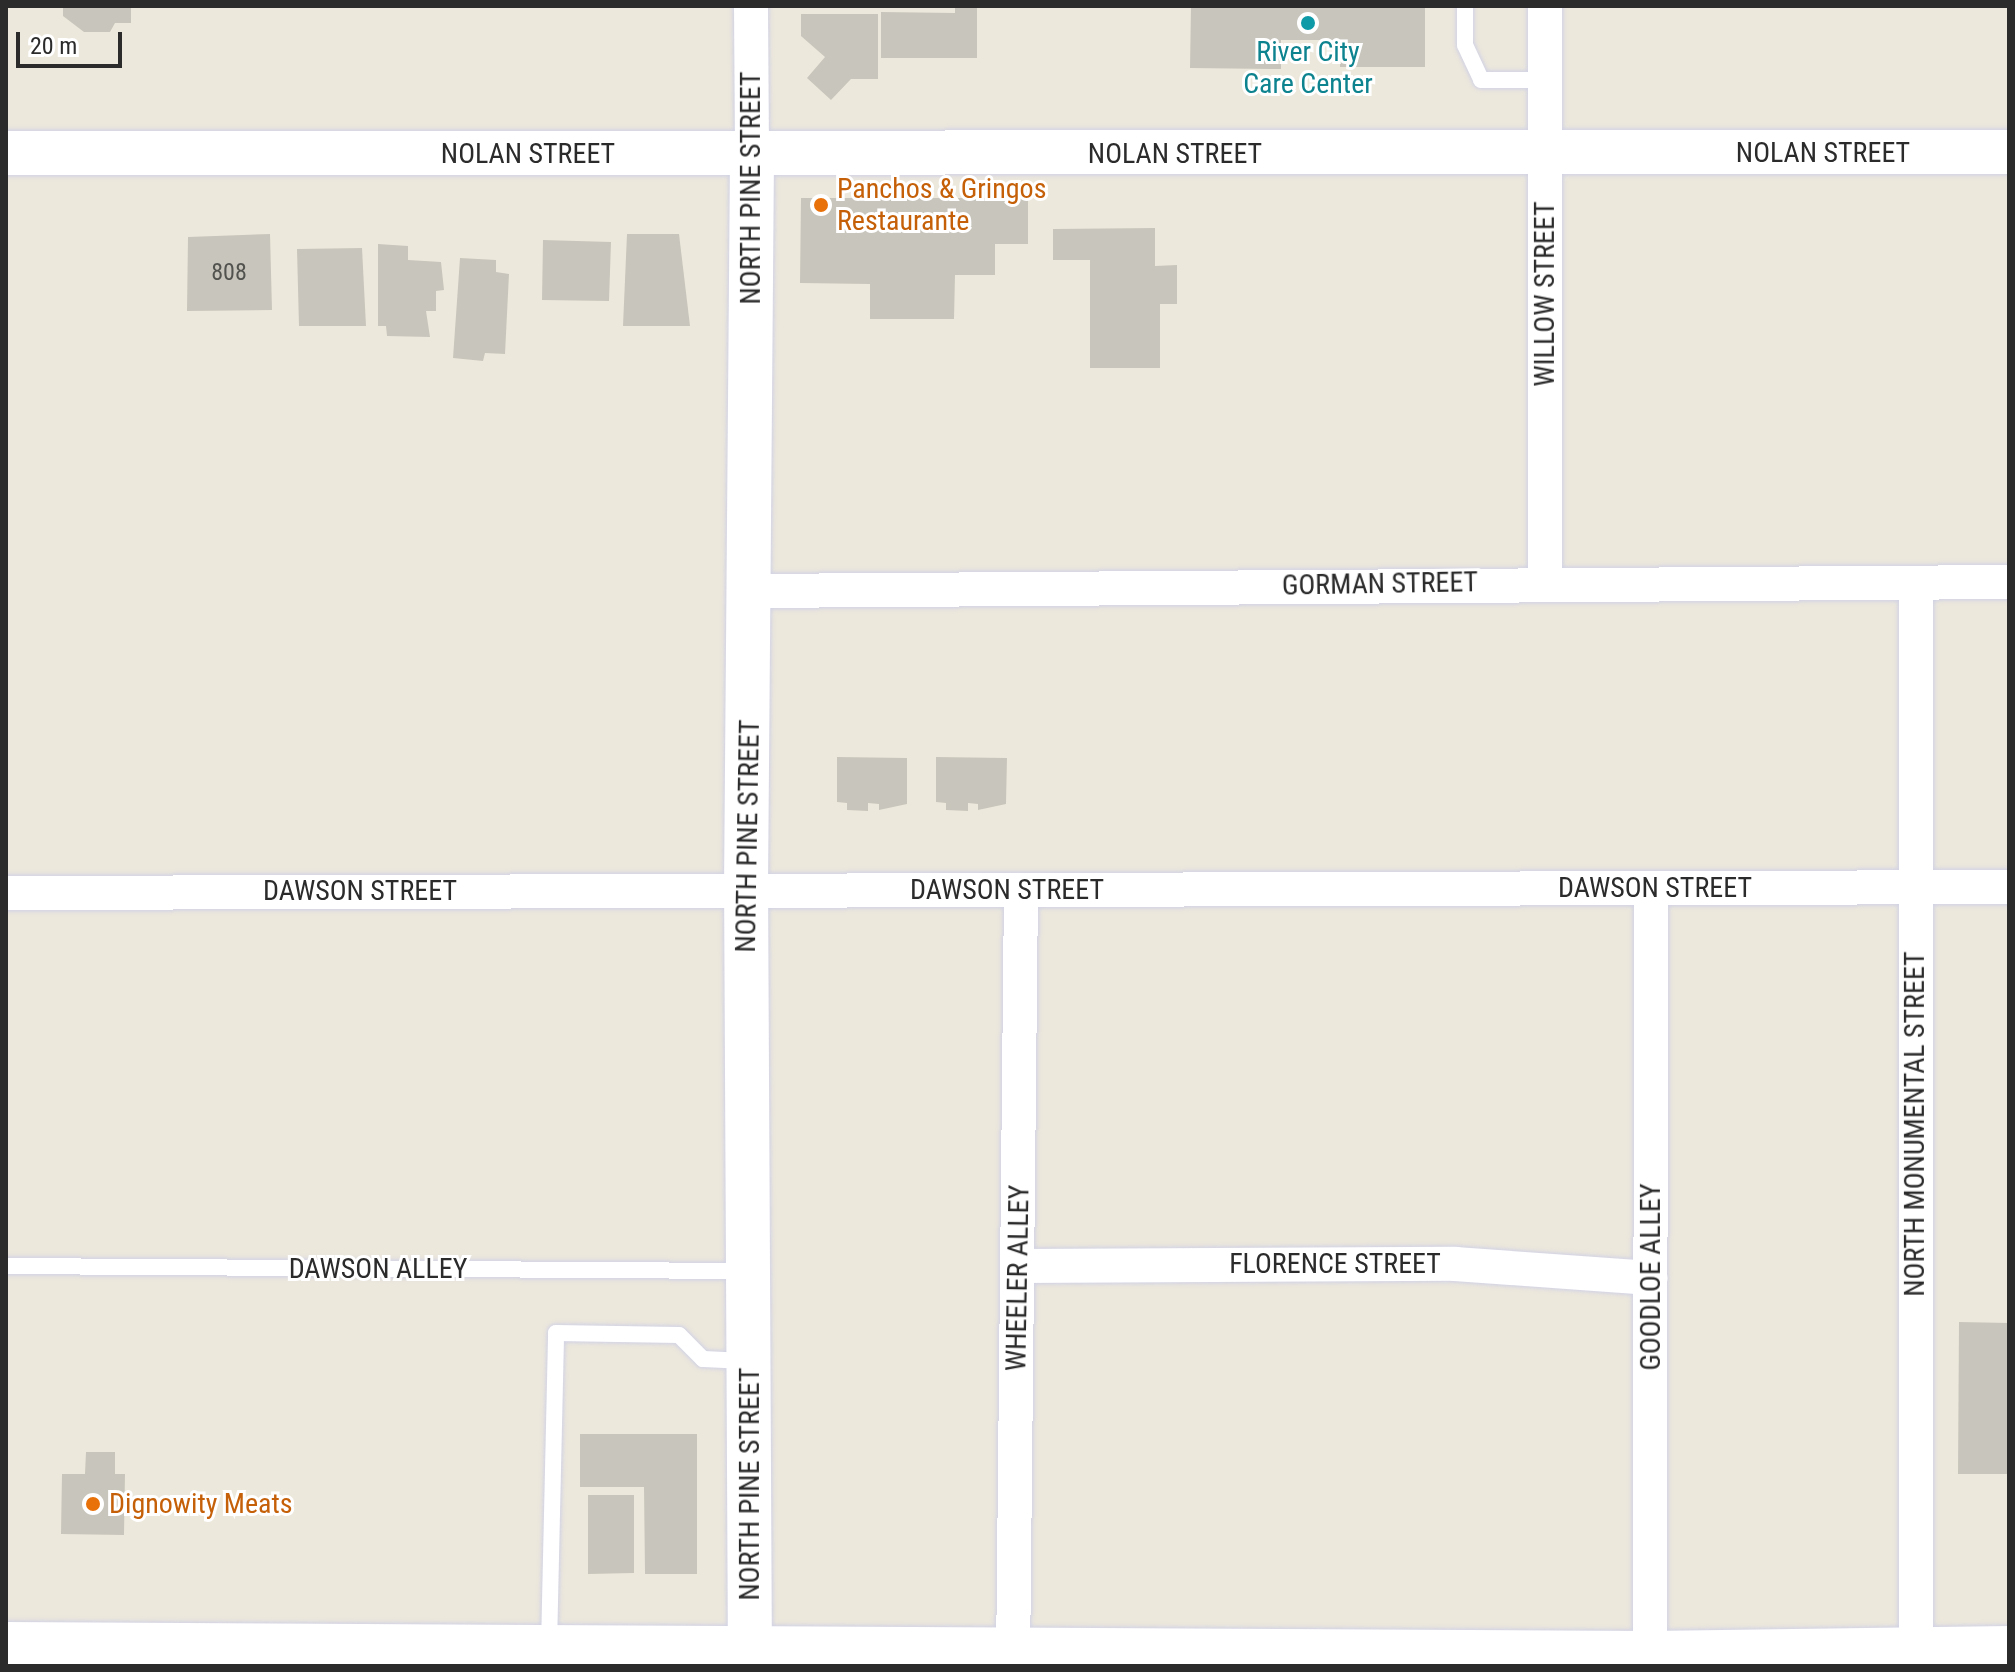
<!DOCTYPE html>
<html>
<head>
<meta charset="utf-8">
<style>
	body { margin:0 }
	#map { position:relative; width:2015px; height:1672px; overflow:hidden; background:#ede8dc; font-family:"Roboto Condensed",sans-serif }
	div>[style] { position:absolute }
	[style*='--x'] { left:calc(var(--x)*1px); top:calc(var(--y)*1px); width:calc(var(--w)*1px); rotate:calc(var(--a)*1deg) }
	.building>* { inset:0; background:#c8c5bc }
	.roads { filter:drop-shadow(0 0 2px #d1d2e4) drop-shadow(0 0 2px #d1d2e4) }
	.lane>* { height:16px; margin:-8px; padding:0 8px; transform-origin:8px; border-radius:8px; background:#fff }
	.street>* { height:34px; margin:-17px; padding:0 17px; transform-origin:17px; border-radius:17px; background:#fff }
	.secondary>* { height:44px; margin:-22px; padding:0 22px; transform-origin:22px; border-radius:22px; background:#fff }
	.dots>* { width:22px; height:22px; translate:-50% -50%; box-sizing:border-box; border:4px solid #fff; border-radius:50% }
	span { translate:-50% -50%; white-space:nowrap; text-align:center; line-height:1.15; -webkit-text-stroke:6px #fff; paint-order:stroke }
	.number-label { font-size:24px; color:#52524f }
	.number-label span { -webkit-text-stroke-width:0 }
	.culture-label { font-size:28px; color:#0d838f }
	.street-label { font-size:28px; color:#2b2b2b }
	.food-label { font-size:28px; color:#c56008 }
	.left { translate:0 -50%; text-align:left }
	.frame { position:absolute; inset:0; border:8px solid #2b2b2b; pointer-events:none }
	.scale { position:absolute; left:16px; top:32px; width:106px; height:36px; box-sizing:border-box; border:4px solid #2b2b2b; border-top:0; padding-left:10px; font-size:24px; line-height:28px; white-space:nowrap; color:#2b2b2b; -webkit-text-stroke:6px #fff; paint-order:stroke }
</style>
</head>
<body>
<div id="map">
	<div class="building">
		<i style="clip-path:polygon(63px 6px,131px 6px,131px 23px,115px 23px,110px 32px,84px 32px,63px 16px)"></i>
		<i style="clip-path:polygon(955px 6px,977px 6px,977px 58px,881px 58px,881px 12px,955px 13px)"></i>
		<i style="clip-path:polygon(1191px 6px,1425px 6px,1425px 67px,1340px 67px,1340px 40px,1281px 40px,1281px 69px,1190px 68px)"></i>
		<i style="clip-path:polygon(801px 14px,878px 14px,878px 79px,851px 79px,831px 100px,807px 78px,825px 57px,801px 36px)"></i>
		<i style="clip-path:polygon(801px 198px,1028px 198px,1028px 244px,995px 244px,995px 275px,955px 275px,954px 319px,870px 319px,870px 284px,800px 283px)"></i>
		<i style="clip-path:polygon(1155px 228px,1155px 266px,1177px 265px,1177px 304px,1160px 304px,1160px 368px,1090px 368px,1090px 260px,1053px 260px,1053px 229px)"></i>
		<i style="clip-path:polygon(270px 234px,272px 310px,187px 311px,188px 237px)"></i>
		<i style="clip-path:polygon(627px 234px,679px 234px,690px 326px,623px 326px)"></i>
		<i style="clip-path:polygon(543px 240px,611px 242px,609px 301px,542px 300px)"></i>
		<i style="clip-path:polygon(378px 244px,408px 246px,408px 260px,441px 262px,444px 290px,436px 291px,436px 311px,426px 311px,430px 337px,387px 336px,386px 326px,378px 326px)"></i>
		<i style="clip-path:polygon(362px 248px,366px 326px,299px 326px,297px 249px)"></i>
		<i style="clip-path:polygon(460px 258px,496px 260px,496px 272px,509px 274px,505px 354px,485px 353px,483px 361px,453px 358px)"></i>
		<i style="clip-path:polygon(837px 757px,907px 758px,907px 804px,879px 810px,879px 804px,868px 803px,868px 811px,847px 810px,847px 803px,837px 802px)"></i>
		<i style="clip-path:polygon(936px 757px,1007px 758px,1006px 804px,978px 810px,978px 804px,968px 803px,968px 811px,946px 810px,946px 803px,936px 802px)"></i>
		<i style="clip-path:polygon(1959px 1322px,2009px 1323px,2009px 1474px,1958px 1474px)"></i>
		<i style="clip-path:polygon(580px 1434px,697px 1434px,697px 1574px,645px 1574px,644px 1487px,580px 1487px)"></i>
		<i style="clip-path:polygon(86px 1452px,115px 1452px,115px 1474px,125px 1474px,124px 1535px,61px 1534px,62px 1474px,85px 1474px)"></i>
		<i style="clip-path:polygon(588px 1495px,634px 1495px,634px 1573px,588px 1574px)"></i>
	</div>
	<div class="roads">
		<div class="lane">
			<i style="--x:1465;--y:6;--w:39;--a:90"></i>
			<i style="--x:1465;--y:45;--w:38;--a:65"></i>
			<i style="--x:1481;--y:80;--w:64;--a:0"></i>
			<i style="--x:6;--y:1266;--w:738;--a:0.39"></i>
			<i style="--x:549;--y:1646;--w:313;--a:-88.7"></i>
			<i style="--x:556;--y:1333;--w:123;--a:0.9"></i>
			<i style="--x:679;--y:1335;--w:34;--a:45"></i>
			<i style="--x:703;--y:1359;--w:43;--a:2.7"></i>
		</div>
		<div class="street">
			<i style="--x:751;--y:6;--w:149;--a:89.6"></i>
			<i style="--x:1545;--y:583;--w:577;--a:-90"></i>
			<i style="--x:751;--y:591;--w:1258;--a:-0.41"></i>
			<i style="--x:6;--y:893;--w:2003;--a:-0.17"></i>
			<i style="--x:1019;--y:1266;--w:436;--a:-0.3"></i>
			<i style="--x:1455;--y:1264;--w:196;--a:4.1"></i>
			<i style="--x:1013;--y:1666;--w:776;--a:-89.41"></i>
			<i style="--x:1650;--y:1666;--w:778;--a:-89.93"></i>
			<i style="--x:1916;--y:1666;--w:1083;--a:-90"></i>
		</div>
		<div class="secondary">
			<i style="--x:6;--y:153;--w:2003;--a:-0.03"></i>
			<i style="--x:6;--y:1644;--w:1644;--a:0.31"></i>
			<i style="--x:1650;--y:1653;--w:359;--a:-0.8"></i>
			<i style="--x:750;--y:1666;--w:778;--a:-90.29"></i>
			<i style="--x:746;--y:888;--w:733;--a:-89.53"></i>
		</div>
	</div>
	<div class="dots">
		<i style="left:1308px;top:23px;background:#0f9aa8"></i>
		<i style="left:821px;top:205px;background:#e8710a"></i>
		<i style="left:93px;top:1504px;background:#e8710a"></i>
	</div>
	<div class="number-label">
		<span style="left:229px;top:273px">808</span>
	</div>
	<div class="culture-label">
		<span style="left:1308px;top:68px">River City<br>Care Center</span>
	</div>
	<div class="street-label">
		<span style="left:1823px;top:153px">NOLAN STREET</span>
		<span style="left:528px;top:154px">NOLAN STREET</span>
		<span style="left:1175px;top:154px">NOLAN STREET</span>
		<span style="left:751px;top:188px;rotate:-90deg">NORTH PINE STREET</span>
		<span style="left:1545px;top:294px;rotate:-90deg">WILLOW STREET</span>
		<span style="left:1380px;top:584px;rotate:-1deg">GORMAN STREET</span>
		<span style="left:748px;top:836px;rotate:-89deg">NORTH PINE STREET</span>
		<span style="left:1655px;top:888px">DAWSON STREET</span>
		<span style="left:1007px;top:890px">DAWSON STREET</span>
		<span style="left:360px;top:891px">DAWSON STREET</span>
		<span style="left:1915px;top:1124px;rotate:-90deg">NORTH MONUMENTAL STREET</span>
		<span style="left:1335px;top:1264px">FLORENCE STREET</span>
		<span style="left:378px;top:1269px">DAWSON ALLEY</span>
		<span style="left:1651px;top:1277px;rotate:-90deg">GOODLOE ALLEY</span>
		<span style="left:1018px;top:1278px;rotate:-89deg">WHEELER ALLEY</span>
		<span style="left:750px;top:1484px;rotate:-90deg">NORTH PINE STREET</span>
	</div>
	<div class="food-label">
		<span class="left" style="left:837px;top:205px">Panchos &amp; Gringos<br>Restaurante</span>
		<span class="left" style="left:109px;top:1504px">Dignowity Meats</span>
	</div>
	<div class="frame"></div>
	<div class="scale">20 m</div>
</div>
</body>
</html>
